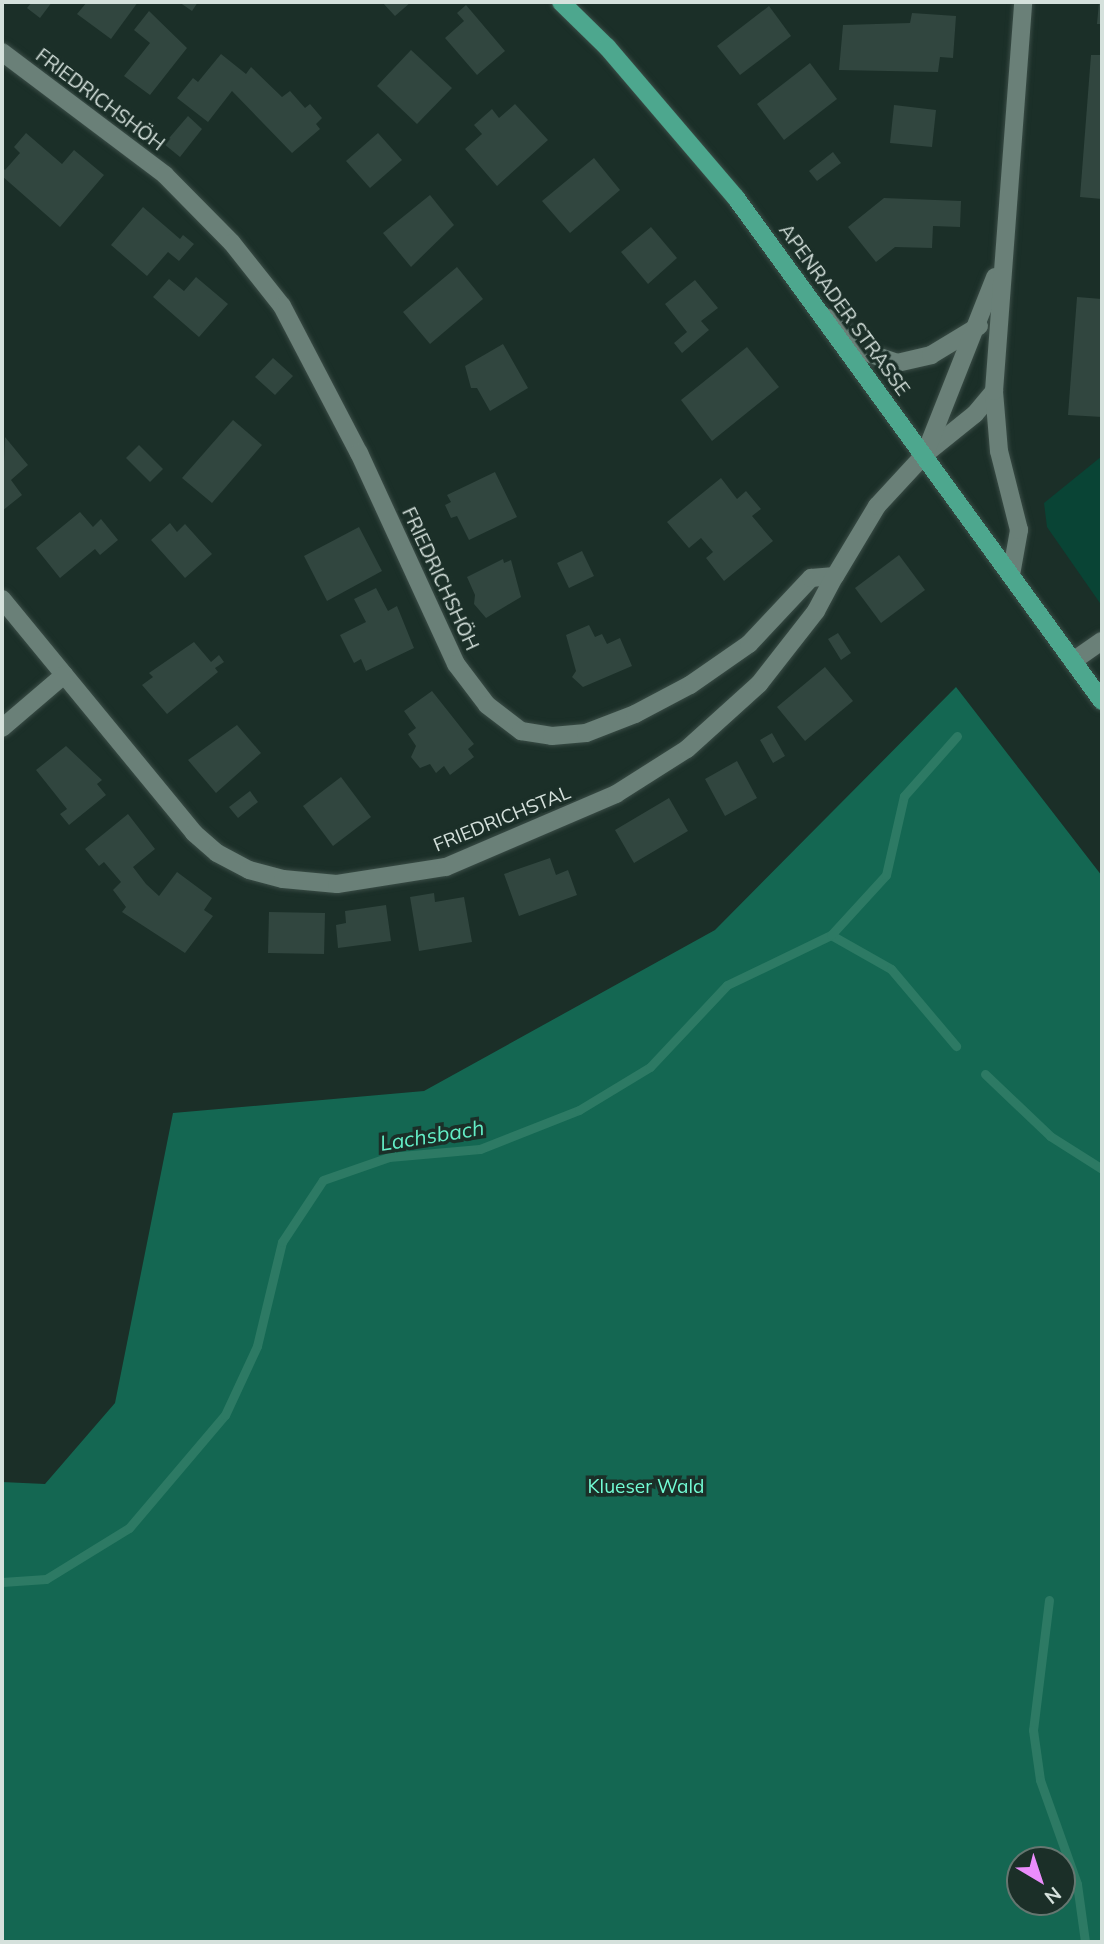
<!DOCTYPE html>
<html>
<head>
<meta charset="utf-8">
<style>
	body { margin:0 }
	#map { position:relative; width:1104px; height:1944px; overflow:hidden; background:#1b2f28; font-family:Mulish,sans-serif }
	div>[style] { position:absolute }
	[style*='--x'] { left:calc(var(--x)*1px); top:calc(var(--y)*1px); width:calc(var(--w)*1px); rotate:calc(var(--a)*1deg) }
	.green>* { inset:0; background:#094435 }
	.forest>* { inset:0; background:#146752 }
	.stream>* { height:9px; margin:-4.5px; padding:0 4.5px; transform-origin:4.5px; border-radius:4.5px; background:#2d7a64 }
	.building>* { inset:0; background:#31463f }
	.roads { filter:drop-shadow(0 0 2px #3a4c46) drop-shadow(0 0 2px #3a4c46) }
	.minor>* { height:18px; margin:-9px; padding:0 9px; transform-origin:9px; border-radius:9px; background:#6a8078 }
	.major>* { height:18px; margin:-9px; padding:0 9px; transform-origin:9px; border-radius:9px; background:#4da78e }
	span { translate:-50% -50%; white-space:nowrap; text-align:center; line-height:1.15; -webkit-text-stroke:7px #1b2f28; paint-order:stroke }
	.street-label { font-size:19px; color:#d5e1dc }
	.park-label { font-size:19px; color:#72fcd4 }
	.water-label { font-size:21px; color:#63eec6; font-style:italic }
	.frame { position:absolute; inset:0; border:4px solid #d5e1dc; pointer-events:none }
	.north { position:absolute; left:1006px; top:1846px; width:70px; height:70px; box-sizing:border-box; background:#1b2f28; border:2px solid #657670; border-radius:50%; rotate:141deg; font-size:19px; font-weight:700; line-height:28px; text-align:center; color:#d5e1dc }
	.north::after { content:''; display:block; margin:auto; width:24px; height:32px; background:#eb8dfc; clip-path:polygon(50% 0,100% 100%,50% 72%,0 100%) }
</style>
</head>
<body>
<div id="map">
	<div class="green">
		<i style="clip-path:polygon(1102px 456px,1102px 606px,1047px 527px,1044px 503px)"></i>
	</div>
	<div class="forest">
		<i style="clip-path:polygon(evenodd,956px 687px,1102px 876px,1102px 1942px,2px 1942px,2px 1482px,45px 1484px,115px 1403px,173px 1113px,424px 1091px,715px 930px,956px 687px,1020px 1860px,1062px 1860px,1062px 1902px,1020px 1902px,1020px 1860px)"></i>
	</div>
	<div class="stream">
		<i style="--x:831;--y:935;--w:69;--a:29.5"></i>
		<i style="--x:891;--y:969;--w:101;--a:49.8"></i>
		<i style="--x:985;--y:1074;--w:90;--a:43.6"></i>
		<i style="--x:1050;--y:1136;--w:62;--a:32.4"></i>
		<i style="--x:2;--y:1582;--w:44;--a:-3.9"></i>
		<i style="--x:46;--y:1579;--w:97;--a:-31.6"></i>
		<i style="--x:129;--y:1528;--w:148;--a:-49.7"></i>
		<i style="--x:225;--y:1415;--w:76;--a:-65.1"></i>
		<i style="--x:257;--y:1346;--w:107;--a:-76.5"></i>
		<i style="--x:282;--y:1242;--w:74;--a:-56.5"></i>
		<i style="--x:323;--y:1180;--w:70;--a:-19.2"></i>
		<i style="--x:389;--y:1157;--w:91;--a:-5"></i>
		<i style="--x:480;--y:1149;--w:106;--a:-21.5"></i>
		<i style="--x:579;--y:1110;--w:83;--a:-31.2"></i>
		<i style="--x:650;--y:1067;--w:112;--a:-46.8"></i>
		<i style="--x:727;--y:985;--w:115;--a:-25.7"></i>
		<i style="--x:831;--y:935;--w:81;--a:-47.5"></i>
		<i style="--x:886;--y:875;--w:81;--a:-77.2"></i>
		<i style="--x:904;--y:796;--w:80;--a:-48.5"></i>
		<i style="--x:1049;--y:1600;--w:131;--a:97"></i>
		<i style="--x:1033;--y:1730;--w:50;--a:82"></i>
		<i style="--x:1040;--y:1780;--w:110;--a:70.4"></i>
		<i style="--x:1077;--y:1884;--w:59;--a:82.1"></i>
	</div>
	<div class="building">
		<i style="clip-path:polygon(32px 2px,52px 2px,40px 18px,27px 8px)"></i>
		<i style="clip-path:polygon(87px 2px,138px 2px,111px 39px,77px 14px)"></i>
		<i style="clip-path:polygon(179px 2px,198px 2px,192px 11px)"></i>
		<i style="clip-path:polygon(382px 2px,411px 2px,395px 16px)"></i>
		<i style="clip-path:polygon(1099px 2px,1102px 2px,1102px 24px,1097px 24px)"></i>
		<i style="clip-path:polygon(466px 5px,505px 51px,477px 75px,445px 38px,464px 21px,457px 13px)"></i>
		<i style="clip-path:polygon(769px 6px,791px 36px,740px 75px,717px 46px)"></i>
		<i style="clip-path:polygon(149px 11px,187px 48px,150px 95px,124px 76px,150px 43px,134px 30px)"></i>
		<i style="clip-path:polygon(912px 13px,956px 16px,953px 58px,940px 57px,938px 72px,839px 70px,843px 25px,910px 23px)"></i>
		<i style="clip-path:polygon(411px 50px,452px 88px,417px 124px,377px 86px)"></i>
		<i style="clip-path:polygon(221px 54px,246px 74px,251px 67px,282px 97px,290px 91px,305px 108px,310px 104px,322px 118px,316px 124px,320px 129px,292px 153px,232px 91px,208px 122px,177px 98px,193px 78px,198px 82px)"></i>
		<i style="clip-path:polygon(1091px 55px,1102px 55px,1102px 199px,1080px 197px)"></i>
		<i style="clip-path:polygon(810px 63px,837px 99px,784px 140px,757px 104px)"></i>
		<i style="clip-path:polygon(515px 104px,548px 140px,497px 186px,465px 149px,482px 134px,474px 125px,492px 109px,499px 118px)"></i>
		<i style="clip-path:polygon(894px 105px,936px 110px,932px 147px,890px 143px)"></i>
		<i style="clip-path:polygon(188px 116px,202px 129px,180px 157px,164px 144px)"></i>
		<i style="clip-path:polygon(26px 133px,62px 164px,74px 150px,104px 175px,60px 227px,2px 176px,2px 167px,5px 170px,20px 153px,14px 147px)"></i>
		<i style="clip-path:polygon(378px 133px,402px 160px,370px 188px,346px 161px)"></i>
		<i style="clip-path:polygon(833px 152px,841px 163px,817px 181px,809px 171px)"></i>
		<i style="clip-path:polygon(594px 158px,620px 190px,570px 233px,542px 201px)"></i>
		<i style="clip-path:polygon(430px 195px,454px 225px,411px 267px,383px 233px)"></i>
		<i style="clip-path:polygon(884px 198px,961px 201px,960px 227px,933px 226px,932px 248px,895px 247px,876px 262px,848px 227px)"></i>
		<i style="clip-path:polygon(143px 207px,180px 239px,183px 235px,194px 244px,179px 261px,168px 252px,147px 276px,111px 245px)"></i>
		<i style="clip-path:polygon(651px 227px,677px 258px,648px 284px,621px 252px)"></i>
		<i style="clip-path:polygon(457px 267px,483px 299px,430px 344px,403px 312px)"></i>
		<i style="clip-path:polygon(196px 277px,228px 304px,199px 337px,153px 297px,169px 279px,184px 291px)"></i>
		<i style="clip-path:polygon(695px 280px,718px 308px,701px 321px,709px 330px,682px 353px,674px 343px,687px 332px,665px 304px)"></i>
		<i style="clip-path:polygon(1077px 297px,1102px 299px,1102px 417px,1068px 415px)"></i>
		<i style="clip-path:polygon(503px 344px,528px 388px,490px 411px,477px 388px,471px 388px,465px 366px)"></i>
		<i style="clip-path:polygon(747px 347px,779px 387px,712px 441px,681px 400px)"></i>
		<i style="clip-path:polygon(273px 358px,293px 376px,275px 395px,255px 377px)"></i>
		<i style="clip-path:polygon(233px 420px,262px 445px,212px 503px,182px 478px)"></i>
		<i style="clip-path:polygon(5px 437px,28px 465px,11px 480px,22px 495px,2px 511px)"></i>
		<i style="clip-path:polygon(139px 445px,163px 469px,150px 482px,126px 458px)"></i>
		<i style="clip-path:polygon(495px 472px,517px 517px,469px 540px,457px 516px,451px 518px,445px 505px,451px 502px,447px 495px)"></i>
		<i style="clip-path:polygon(721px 478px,737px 499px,746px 491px,761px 509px,752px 516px,773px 541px,724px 581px,706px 558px,713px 552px,701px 538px,689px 548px,667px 522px)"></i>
		<i style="clip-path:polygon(80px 512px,93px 527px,101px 519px,118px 540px,100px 555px,95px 549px,60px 578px,36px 548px)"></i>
		<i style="clip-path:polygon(170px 523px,177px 532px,185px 524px,212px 554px,185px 578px,151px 540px)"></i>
		<i style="clip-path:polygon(359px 527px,382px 571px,327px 601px,304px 556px)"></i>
		<i style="clip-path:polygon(582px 551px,594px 576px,569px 588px,557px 563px)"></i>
		<i style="clip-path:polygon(899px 555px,925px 590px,881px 623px,855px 588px)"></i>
		<i style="clip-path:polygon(503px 559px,504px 563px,511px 560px,521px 597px,486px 618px,474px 604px,475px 595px,467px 577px)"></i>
		<i style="clip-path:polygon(376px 588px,388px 611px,397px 606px,414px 648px,366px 671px,361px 659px,354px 663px,340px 635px,366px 622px,354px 599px)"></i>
		<i style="clip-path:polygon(589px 625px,595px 637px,602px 634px,607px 644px,620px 638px,632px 666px,583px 687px,572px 677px,576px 671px,566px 635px)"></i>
		<i style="clip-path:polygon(838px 633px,851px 653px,841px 660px,828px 639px)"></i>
		<i style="clip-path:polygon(194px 642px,211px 662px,219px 655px,224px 662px,215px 668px,218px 672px,167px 714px,142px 685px,153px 677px,149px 673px)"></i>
		<i style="clip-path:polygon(825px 667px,853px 701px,805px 741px,777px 707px)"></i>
		<i style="clip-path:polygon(432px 691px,474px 744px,468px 749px,474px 757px,450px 775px,444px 766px,436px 773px,430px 764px,420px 768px,411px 757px,416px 746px,408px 734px,416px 728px,404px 711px)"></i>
		<i style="clip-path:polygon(237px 725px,261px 753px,216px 793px,188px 760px)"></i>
		<i style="clip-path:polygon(772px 733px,785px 756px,773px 763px,760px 740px)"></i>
		<i style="clip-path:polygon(66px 746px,102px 780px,97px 784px,106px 795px,69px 825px,60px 814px,67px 809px,36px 770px)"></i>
		<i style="clip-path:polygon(737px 761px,757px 798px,725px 816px,705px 779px)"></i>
		<i style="clip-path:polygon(341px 777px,371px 817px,333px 846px,303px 806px)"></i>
		<i style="clip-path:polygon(250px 791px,258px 802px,238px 818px,229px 807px)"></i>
		<i style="clip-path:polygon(669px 798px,688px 831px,634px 863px,615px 830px)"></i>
		<i style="clip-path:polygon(128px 814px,155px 849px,133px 867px,146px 884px,159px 896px,177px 872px,212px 898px,204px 910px,213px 916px,185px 953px,122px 912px,126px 907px,113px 890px,121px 882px,104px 862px,99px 866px,85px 849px)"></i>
		<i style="clip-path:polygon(550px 858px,556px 875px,568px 870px,577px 895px,519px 916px,504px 874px)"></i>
		<i style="clip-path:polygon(434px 893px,435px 902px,464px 897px,472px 942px,419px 951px,410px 897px)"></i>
		<i style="clip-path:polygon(386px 905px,391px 941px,338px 948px,336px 925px,346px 923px,345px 911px)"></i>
		<i style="clip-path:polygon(269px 912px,325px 913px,324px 954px,268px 953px)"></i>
	</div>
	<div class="roads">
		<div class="minor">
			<i style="--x:2;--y:52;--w:204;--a:37"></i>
			<i style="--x:165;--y:175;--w:95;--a:45.4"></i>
			<i style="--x:232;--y:243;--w:80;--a:51.6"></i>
			<i style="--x:282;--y:306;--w:166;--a:62.4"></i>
			<i style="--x:359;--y:453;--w:232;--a:65.3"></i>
			<i style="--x:456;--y:664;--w:51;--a:52.9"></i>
			<i style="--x:487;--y:705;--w:43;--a:37.4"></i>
			<i style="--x:521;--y:731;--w:31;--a:9"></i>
			<i style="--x:552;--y:736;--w:34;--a:-5"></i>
			<i style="--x:586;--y:733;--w:53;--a:-21.2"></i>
			<i style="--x:635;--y:714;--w:62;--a:-27.8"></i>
			<i style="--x:690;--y:685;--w:72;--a:-34.8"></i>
			<i style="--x:749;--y:644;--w:91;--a:-46.8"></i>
			<i style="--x:811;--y:578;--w:24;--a:-5"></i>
			<i style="--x:835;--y:576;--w:82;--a:-59"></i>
			<i style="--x:877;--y:506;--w:69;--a:-47.3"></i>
			<i style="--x:924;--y:455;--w:65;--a:-38.8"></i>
			<i style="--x:975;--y:414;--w:30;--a:-50"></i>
			<i style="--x:828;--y:318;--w:56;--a:39.9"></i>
			<i style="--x:871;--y:354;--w:28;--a:19"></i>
			<i style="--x:897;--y:363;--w:35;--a:-13"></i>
			<i style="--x:931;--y:355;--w:56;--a:-31.1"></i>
			<i style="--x:927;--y:449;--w:185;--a:-68.4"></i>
			<i style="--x:1011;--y:575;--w:46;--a:-79.9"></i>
			<i style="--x:1019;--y:530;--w:81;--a:-104.2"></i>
			<i style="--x:999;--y:451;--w:60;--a:-94.8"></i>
			<i style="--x:994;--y:391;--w:390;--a:-85.7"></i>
			<i style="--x:2;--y:599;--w:303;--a:50.6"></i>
			<i style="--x:194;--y:833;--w:30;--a:41"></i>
			<i style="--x:217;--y:853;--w:36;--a:28"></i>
			<i style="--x:249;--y:870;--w:35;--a:15"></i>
			<i style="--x:283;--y:879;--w:54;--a:5.3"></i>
			<i style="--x:337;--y:884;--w:110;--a:-8.9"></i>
			<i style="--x:446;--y:867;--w:185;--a:-23.2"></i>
			<i style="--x:616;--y:794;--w:84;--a:-32.4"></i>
			<i style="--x:687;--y:749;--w:97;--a:-42.1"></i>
			<i style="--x:759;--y:684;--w:93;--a:-52"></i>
			<i style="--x:816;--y:611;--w:40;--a:-62"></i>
			<i style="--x:1073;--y:661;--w:35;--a:-35"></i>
			<i style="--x:2;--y:728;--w:82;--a:-40.5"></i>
		</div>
		<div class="major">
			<i style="--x:561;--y:2;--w:64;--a:44.4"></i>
			<i style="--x:607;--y:47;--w:199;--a:49.5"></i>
			<i style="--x:736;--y:198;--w:622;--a:53.96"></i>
		</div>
	</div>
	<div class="street-label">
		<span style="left:100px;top:100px;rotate:37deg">FRIEDRICHSHÖH</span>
		<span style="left:844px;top:310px;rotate:54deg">APENRADER STRASSE</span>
		<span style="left:440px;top:579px;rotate:65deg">FRIEDRICHSHÖH</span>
		<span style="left:502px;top:819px;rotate:-22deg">FRIEDRICHSTAL</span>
	</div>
	<div class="park-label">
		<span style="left:646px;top:1487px">Klueser Wald</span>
	</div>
	<div class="water-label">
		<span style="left:432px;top:1135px;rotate:-9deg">Lachsbach</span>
	</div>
	<div class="frame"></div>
	<div class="north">N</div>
</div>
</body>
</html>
